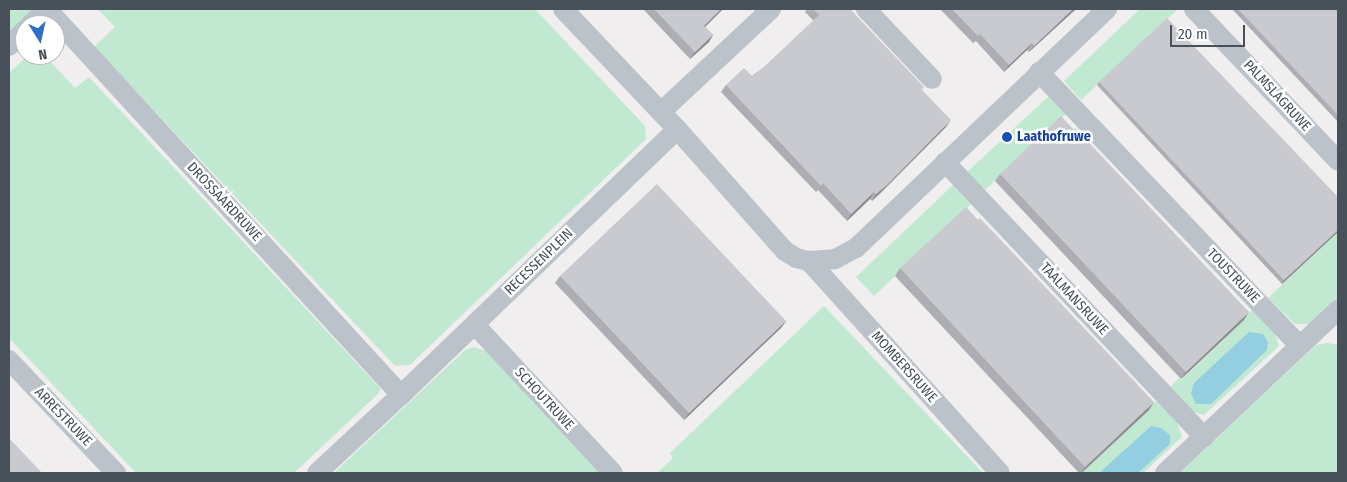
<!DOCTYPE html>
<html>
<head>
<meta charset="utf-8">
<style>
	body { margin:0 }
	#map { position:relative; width:1347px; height:482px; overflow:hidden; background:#f0eeee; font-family:"Fira Sans Condensed",sans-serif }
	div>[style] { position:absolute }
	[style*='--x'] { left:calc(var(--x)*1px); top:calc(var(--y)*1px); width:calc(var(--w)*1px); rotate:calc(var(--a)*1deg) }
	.green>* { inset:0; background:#c1e9d1 }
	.water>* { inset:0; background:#93cfe1 }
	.street>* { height:20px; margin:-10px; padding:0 10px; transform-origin:10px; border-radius:10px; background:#bbc2c9 }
	.wall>* { inset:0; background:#adaeb3 }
	.shaded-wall>* { inset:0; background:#8d8d92 }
	.building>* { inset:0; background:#c9cad0 }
	.dots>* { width:14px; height:14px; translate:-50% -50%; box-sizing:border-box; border:2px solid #fff; border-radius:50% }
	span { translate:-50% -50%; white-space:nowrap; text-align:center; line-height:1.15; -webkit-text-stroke:5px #fff; paint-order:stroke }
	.street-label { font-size:14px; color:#485159 }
	.transit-label { font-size:14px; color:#164399; font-weight:700 }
	.left { translate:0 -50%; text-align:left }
	.frame { position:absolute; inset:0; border:10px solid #485159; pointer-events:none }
	.north { position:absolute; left:15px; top:15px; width:50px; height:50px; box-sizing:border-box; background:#fff; border:1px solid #b6b9bd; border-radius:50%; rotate:170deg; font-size:14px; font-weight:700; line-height:20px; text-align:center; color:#485159 }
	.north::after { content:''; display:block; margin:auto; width:18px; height:22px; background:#2e6fca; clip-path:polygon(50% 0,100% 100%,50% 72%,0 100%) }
	.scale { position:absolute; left:1170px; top:25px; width:75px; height:22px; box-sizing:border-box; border:2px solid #485159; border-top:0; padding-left:6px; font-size:15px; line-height:18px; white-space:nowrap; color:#485159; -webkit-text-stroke:4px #fff; paint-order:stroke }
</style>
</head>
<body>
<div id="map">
	<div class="green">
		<i style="clip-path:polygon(9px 9px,37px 9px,9px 35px)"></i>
		<i style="clip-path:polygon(98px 9px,535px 9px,645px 126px,646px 139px,410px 365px,395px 366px,94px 47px,115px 27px)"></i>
		<i style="clip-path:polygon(1140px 9px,1178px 9px,1081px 100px,1064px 81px)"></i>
		<i style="clip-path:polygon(28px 55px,44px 55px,75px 88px,89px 77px,380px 388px,380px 392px,294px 473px,136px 473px,9px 338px,9px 73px)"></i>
		<i style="clip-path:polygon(1050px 95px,1067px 113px,985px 190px,967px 172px)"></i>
		<i style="clip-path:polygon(953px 185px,971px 204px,874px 296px,856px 277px)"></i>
		<i style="clip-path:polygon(1338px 232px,1338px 299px,1311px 324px,1295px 324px,1268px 298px)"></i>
		<i style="clip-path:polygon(824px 306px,983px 473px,657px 473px,673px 458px,670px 453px)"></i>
		<i style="clip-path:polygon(1252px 310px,1275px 333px,1279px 346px,1204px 415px,1193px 412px,1170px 387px,1179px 378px,1181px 380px,1244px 320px,1243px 318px)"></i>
		<i style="clip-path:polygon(1328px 343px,1338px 345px,1338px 473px,1180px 473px,1316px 345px)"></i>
		<i style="clip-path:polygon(474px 347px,488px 352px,602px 473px,334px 473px,465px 350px)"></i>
		<i style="clip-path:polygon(1156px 401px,1177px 422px,1182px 437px,1143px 473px,1138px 473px,1170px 443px,1151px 426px,1099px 473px,1082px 473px)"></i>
	</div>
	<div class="water">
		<i style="clip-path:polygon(1249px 332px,1263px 334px,1268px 342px,1267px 350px,1211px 404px,1196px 404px,1191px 393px,1194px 383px)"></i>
		<i style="clip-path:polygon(1151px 426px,1161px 428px,1170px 435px,1170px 444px,1138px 473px,1099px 473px)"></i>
	</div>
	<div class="street">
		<i style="--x:47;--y:9;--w:524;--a:47.48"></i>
		<i style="--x:563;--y:9;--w:166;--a:46.5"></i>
		<i style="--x:677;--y:129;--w:163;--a:48.5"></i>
		<i style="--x:785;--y:251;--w:13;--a:32"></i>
		<i style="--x:796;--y:258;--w:13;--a:13"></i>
		<i style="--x:809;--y:261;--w:26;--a:-4"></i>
		<i style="--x:835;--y:259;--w:24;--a:-28"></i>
		<i style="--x:856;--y:248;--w:347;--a:-43.6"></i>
		<i style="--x:866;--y:9;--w:96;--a:46.7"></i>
		<i style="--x:1194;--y:9;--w:209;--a:46.5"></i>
		<i style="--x:30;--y:25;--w:23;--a:-43"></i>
		<i style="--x:9;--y:46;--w:23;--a:-45"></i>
		<i style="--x:1039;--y:72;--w:377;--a:46.4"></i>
		<i style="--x:661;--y:112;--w:151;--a:-43.1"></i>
		<i style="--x:945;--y:162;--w:378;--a:46.7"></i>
		<i style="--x:809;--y:261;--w:285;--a:48"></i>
		<i style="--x:475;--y:325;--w:202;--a:47"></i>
		<i style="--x:9;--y:360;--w:156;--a:46.6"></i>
		<i style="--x:317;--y:473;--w:115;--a:-42.9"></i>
		<i style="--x:401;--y:395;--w:383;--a:-43.9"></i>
		<i style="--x:1165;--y:473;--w:238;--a:-43.3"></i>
	</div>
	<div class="wall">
		<i style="clip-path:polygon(643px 9px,723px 9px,705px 27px,713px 35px,709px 42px,690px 59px)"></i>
		<i style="clip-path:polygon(807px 9px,850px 9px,946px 127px,882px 192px,872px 201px,870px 199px,847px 221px,818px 190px,816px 192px,721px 92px,726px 85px,752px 76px,764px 67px,814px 21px,805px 12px)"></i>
		<i style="clip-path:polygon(940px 9px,1076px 9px,1029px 52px,1027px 50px,1004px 72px,976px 41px,973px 43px)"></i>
		<i style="clip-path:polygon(1232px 9px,1338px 9px,1338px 122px)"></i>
		<i style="clip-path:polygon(1099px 82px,1338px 232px,1282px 284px,1097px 85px)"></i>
		<i style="clip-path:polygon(1000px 174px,1244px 320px,1181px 379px,995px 181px)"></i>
		<i style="clip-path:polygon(900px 268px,1149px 410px,1082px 473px,1079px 473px,895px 276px)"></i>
		<i style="clip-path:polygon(560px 276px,786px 321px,781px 328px,684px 420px,555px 283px)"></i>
	</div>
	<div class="shaded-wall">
		<i style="clip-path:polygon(721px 9px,723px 9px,700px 32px,704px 26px)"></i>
		<i style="clip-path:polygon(1073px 9px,1076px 9px,1029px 52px,1034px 46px)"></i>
		<i style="clip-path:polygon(713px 35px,709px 42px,690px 59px,695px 52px)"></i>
		<i style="clip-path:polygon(1032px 43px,1027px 50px,1004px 72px,1009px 65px)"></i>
		<i style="clip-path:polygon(951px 120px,946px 127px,872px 201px,876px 194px)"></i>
		<i style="clip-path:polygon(874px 192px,870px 199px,847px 221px,851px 214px)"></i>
		<i style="clip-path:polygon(1338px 230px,1338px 232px,1282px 284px,1284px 280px)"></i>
		<i style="clip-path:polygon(1249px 312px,1244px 320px,1181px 379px,1186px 372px)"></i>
		<i style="clip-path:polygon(786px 321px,781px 328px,684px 420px,689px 413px)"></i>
		<i style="clip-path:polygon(1154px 402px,1149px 410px,1081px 473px,1085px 467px)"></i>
	</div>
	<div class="building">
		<i style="clip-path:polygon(654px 9px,721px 9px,704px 26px,713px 35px,695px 52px)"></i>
		<i style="clip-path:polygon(813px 9px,850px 9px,924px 87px,922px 90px,951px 120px,887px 185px,876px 194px,874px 192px,851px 214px,823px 183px,821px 186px,726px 85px,744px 68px,752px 76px,764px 67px,819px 15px)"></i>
		<i style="clip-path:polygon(952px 9px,1073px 9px,1034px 46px,1032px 43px,1009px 65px,980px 34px,978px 36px)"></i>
		<i style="clip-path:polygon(1238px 9px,1338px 9px,1338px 115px)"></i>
		<i style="clip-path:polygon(1167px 18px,1338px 197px,1338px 230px,1284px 280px,1099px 82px)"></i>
		<i style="clip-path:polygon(1061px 116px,1074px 130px,1075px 128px,1249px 312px,1186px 372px,1000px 174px)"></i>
		<i style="clip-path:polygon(657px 184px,786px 321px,689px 413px,560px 276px)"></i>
		<i style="clip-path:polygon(966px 207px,978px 220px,980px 218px,1154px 402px,1085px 467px,900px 268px)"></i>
		<i style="clip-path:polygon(9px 438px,42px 473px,9px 473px)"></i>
	</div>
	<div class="dots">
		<i style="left:1007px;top:137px;background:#1a4fb4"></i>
	</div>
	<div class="street-label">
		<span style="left:1277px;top:96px;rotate:47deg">PALMSLAGRUWE</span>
		<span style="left:224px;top:202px;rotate:47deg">DROSSAARDRUWE</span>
		<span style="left:539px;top:262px;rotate:-44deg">RECESSENPLEIN</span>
		<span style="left:1233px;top:276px;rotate:46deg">TOUSTRUWE</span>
		<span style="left:1074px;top:299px;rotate:47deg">TAALMANSRUWE</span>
		<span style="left:904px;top:367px;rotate:48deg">MOMBERSRUWE</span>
		<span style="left:544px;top:399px;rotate:47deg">SCHOUTRUWE</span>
		<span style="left:63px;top:417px;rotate:46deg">ARRESTRUWE</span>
	</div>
	<div class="transit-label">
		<span class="left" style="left:1017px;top:137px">Laathofruwe</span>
	</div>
	<div class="frame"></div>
	<div class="north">N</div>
	<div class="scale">20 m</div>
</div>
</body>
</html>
